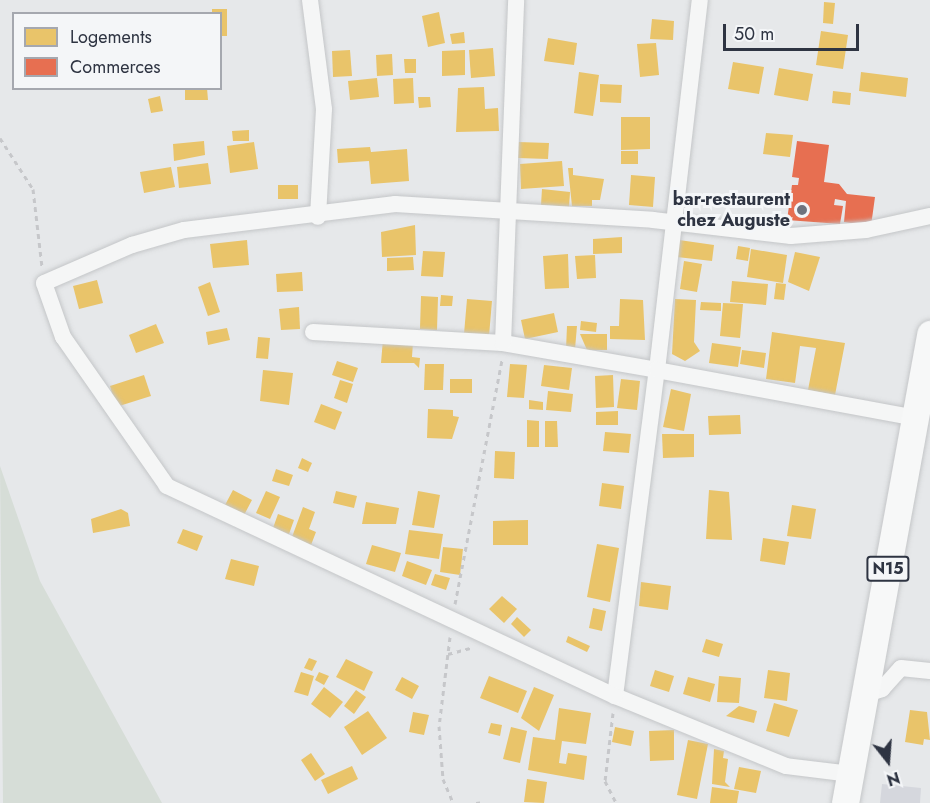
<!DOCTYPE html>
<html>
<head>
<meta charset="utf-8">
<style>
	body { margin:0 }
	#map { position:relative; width:930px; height:803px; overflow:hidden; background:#e6e8ea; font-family:Jost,sans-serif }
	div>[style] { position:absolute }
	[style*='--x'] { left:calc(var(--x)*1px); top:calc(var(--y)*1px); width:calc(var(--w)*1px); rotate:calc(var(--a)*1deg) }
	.built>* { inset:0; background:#d5d7dd }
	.green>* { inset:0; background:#d6ddd7 }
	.homes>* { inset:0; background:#e9c46a }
	.shops>* { inset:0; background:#e76f51 }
	.path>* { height:3px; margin-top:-1.5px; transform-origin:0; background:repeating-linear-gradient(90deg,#c6c7ca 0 4.5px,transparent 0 9px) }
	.roads { filter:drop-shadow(0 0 2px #c4c6c8) drop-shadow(0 0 2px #c4c6c8) }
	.minor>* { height:16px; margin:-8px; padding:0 8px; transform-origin:8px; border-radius:8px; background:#f5f6f6 }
	.trunk>* { height:27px; margin:-13.5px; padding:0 13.5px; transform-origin:13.5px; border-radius:13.5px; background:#f7f8f8 }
	.dots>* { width:16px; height:16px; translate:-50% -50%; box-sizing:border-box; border:3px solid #f4f6f8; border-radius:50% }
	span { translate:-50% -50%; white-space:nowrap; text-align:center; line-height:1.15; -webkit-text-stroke:6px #f4f6f8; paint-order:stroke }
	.shield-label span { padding:2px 4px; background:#f4f6f8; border:2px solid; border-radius:4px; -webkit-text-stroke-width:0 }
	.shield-label { font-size:16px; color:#2e3442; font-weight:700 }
	.poi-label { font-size:18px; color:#2e3442; font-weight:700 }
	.right { translate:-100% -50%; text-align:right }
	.legend { position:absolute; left:12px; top:12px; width:210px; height:78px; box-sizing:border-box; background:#f4f6f8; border:2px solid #a5a8af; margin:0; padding:8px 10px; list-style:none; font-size:18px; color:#2e3442 }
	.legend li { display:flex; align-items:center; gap:12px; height:30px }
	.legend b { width:30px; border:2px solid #a5a8af }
	.north { position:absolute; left:858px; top:731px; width:60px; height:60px; -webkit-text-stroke:4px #f4f6f8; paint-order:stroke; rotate:163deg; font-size:16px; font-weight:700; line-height:24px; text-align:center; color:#2e3442 }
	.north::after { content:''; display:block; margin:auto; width:21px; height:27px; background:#2e3442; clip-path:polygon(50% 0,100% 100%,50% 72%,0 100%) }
	.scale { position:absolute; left:723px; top:24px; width:136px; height:27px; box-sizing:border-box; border:3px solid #2e3442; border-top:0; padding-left:8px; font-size:18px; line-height:21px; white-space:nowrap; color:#2e3442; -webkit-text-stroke:4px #f4f6f8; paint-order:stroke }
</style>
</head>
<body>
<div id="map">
	<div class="built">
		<i style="clip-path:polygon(882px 784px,921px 788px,920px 803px,880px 803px)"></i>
	</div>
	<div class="green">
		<i style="clip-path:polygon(0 466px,40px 581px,162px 803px,3px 803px)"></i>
	</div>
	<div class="homes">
		<i style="clip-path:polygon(824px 2px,835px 3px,833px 24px,823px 23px)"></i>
		<i style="clip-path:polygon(212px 9px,227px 9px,227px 36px,220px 36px,220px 14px,212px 14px)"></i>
		<i style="clip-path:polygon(439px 12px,445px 43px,428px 47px,422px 16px)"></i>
		<i style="clip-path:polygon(652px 19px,674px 21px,673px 40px,650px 39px)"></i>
		<i style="clip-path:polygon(821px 31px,848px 35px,843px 69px,816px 65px)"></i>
		<i style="clip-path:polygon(464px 32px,465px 43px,452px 44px,450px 34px)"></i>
		<i style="clip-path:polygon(548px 38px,577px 43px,574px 65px,544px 61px)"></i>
		<i style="clip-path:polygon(656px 43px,659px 75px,640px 77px,637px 44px)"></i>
		<i style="clip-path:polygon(493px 48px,495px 76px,471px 78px,469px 50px)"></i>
		<i style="clip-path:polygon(350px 50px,352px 76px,333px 77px,332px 51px)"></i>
		<i style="clip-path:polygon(465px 50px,465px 75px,442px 76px,442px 51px)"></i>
		<i style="clip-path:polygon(392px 54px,393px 75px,377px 76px,376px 55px)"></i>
		<i style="clip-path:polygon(404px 59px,416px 59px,416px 73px,405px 73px)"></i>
		<i style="clip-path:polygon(733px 62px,764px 67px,759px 94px,728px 89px)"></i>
		<i style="clip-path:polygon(779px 68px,813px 74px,808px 101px,774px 95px)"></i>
		<i style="clip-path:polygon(579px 72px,599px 75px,593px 116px,574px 113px)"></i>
		<i style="clip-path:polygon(861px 72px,908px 78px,906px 97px,859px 91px)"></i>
		<i style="clip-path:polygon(377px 78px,379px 97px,350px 100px,348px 81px)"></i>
		<i style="clip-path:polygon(413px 78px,414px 103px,394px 104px,393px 79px)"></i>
		<i style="clip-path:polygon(600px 84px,622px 85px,621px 103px,600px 102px)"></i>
		<i style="clip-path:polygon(484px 87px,485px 109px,498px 108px,499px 131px,456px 132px,458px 88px)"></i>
		<i style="clip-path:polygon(185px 88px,207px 88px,208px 100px,185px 100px)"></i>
		<i style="clip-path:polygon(833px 91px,851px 93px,850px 105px,832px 103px)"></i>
		<i style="clip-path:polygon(160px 96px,163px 111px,151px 113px,148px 99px)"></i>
		<i style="clip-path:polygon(418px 97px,430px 97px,431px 107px,419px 108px)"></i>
		<i style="clip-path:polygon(621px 117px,650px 117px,650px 149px,621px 150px)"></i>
		<i style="clip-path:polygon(249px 130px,249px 141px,233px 141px,232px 131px)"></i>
		<i style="clip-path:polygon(766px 133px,793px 135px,790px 157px,763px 154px)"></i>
		<i style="clip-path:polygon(204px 141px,205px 155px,174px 161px,173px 144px)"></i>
		<i style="clip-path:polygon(254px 142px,258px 169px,230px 173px,227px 146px)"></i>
		<i style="clip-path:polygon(518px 142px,549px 143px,548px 159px,518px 158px)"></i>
		<i style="clip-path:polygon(370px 147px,371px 152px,407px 149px,409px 181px,371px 184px,369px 161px,338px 163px,337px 149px)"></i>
		<i style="clip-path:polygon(621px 151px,638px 151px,638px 164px,621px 164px)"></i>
		<i style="clip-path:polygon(562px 161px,564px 186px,521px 189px,520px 164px)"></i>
		<i style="clip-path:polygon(208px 163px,211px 184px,179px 188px,177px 167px)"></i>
		<i style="clip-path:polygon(171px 167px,175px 187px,144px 193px,140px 172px)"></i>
		<i style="clip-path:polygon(568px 168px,573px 168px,573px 175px,604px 179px,600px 200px,592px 200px,592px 206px,572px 206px)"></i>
		<i style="clip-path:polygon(631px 175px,655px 177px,653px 207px,629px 205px)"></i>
		<i style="clip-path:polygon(278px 185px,298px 185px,298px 199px,278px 199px)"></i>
		<i style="clip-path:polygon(542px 189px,570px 192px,569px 207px,541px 205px)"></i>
		<i style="clip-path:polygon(415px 225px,416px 255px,382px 257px,381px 232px)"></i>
		<i style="clip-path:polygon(622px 237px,622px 253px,593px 254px,593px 239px)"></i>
		<i style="clip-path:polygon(247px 240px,249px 265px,213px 268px,210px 244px)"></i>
		<i style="clip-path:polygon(679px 240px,714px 245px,712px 261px,677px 257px)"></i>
		<i style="clip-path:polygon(738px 246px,750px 248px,748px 261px,736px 259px)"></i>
		<i style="clip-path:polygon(751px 249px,787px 255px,783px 283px,747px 277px)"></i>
		<i style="clip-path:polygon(423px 251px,445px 252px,443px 277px,421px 276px)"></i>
		<i style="clip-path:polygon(795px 252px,820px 257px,809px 291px,788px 282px)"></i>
		<i style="clip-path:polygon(568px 254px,569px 288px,545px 289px,543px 256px)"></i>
		<i style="clip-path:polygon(595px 255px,596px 278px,577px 279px,575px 256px)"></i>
		<i style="clip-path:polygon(413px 257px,414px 270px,387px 271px,387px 258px)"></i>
		<i style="clip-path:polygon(684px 261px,702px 264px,697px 292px,680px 289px)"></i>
		<i style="clip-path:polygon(302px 272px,303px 291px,277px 292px,276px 274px)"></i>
		<i style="clip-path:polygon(97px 280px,103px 303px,79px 309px,73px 286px)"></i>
		<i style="clip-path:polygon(732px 281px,768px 284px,766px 305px,730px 302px)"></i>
		<i style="clip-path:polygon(210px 282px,220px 312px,208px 316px,198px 287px)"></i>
		<i style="clip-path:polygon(776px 283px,786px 284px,784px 300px,774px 299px)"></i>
		<i style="clip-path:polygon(441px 295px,453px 296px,452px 306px,440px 306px)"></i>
		<i style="clip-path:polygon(421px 296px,438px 297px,437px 330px,420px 329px)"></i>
		<i style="clip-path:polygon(467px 299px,492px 301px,489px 336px,464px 334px)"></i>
		<i style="clip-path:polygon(620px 299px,643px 300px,645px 340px,610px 339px,610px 326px,619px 326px)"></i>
		<i style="clip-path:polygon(675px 299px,696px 300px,694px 342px,700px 351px,685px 361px,672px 354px)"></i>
		<i style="clip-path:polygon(701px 302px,721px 303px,721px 311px,700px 310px)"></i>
		<i style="clip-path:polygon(723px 303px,743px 304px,740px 338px,720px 336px)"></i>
		<i style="clip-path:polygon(299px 307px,300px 329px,281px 330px,279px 309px)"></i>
		<i style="clip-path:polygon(554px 313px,558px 332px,525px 339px,521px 320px)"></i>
		<i style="clip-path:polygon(581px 321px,597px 323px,596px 332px,580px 330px)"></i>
		<i style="clip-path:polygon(156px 324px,164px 343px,136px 353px,129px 335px)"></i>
		<i style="clip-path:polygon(567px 326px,577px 326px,575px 349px,566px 349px)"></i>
		<i style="clip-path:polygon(227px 328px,230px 340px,208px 345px,206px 332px)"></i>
		<i style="clip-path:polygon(772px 332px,845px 343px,835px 395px,808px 390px,816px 348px,800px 346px,795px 383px,766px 379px)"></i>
		<i style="clip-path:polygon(580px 334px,607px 334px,607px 350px,587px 350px)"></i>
		<i style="clip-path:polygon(258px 337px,270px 338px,268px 359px,256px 358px)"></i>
		<i style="clip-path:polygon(383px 339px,413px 342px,412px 357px,420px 358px,419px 368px,414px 363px,381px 363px)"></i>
		<i style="clip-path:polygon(712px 343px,741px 347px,738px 367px,709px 363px)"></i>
		<i style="clip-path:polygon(742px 350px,766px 353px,764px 368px,740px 364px)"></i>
		<i style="clip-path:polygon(337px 361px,358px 368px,353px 382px,332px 375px)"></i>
		<i style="clip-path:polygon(425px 364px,444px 364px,443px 390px,424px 390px)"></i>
		<i style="clip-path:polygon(510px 364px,527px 365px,524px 398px,507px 397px)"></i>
		<i style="clip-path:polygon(544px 365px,572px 368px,569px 390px,541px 386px)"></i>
		<i style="clip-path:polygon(263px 370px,293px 373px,289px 405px,260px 401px)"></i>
		<i style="clip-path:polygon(144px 375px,151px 396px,116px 407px,110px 386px)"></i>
		<i style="clip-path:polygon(613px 375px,614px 407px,596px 408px,595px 376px)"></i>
		<i style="clip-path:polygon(450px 379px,472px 379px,472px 393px,450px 393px)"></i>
		<i style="clip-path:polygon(621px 379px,640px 381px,637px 410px,617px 408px)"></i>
		<i style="clip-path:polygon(340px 380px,353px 384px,347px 403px,334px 398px)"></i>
		<i style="clip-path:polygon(671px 389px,691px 394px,684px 431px,663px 427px)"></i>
		<i style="clip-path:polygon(548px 391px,573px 394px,571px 412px,546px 410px)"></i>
		<i style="clip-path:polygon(529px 400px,543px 402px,543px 410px,529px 409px)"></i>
		<i style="clip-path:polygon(321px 404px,342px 412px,335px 430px,314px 422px)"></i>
		<i style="clip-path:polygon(428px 409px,453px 410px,453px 416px,459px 417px,452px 439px,427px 438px)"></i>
		<i style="clip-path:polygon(618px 411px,618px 425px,596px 425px,596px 412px)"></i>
		<i style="clip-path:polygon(740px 415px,741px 434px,709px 435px,708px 416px)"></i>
		<i style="clip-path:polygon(527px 420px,539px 421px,539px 447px,527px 447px)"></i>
		<i style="clip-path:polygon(545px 421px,557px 421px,558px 447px,545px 447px)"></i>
		<i style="clip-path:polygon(605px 432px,631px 434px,629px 453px,603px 451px)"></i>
		<i style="clip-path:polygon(662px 434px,694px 434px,694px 457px,663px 458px)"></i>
		<i style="clip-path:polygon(495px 451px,515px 452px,514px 479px,494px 478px)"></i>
		<i style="clip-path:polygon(302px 458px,312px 463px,308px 472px,298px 468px)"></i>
		<i style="clip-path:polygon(276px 469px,293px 475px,289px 486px,272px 481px)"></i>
		<i style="clip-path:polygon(602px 483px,624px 486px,621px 509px,599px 506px)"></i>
		<i style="clip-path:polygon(233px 490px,252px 500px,244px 515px,225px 505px)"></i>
		<i style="clip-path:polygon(709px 490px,729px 492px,732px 540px,706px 539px)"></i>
		<i style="clip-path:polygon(266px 491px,280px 497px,270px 519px,256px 513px)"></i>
		<i style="clip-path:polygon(336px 491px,357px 496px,354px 508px,333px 503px)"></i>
		<i style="clip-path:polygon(418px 491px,440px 495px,434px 528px,412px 525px)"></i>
		<i style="clip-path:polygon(366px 502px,399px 508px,396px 524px,362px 524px)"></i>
		<i style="clip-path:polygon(792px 505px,816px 509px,811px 539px,787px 536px)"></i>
		<i style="clip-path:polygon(303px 507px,315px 512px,309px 529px,316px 532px,311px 545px,292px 537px)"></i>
		<i style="clip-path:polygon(121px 509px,128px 513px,130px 526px,93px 533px,91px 519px)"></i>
		<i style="clip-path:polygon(278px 514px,294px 520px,289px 534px,273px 528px)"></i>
		<i style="clip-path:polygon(528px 520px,528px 545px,493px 545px,493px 521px)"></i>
		<i style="clip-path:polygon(183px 529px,203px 536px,197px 551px,177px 543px)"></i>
		<i style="clip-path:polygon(409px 530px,443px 534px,439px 559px,405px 554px)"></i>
		<i style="clip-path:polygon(763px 538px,789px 542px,785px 565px,760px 561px)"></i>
		<i style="clip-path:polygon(597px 544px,619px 548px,610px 602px,587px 597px)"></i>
		<i style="clip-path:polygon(372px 545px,401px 553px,395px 572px,366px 564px)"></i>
		<i style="clip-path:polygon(443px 547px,463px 549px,460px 575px,440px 572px)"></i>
		<i style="clip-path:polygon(231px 559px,259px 566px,254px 586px,225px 579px)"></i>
		<i style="clip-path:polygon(407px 561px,432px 570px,426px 585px,402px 576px)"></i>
		<i style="clip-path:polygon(435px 574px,450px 578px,446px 590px,431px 585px)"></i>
		<i style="clip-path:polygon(641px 582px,671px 586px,668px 610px,639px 606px)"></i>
		<i style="clip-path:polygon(502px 596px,517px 609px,504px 623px,489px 609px)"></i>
		<i style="clip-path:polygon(593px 608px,606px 611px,602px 631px,589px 628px)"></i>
		<i style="clip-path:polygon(517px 617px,531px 630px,524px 637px,511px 624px)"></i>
		<i style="clip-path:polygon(568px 636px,590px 646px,587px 652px,566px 642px)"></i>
		<i style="clip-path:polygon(706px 639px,723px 644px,719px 657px,702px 652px)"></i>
		<i style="clip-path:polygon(309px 658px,317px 661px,312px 671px,304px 668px)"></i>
		<i style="clip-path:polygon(346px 659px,373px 672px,364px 691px,336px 677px)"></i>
		<i style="clip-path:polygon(655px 670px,674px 676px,669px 692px,650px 686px)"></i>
		<i style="clip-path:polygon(768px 670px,790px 673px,787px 701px,764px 698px)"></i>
		<i style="clip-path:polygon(301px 672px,314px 676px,308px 696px,294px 692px)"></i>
		<i style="clip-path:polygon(319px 672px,329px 676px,324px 685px,315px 680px)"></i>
		<i style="clip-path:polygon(489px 676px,527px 691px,518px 713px,480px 698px)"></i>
		<i style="clip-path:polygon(719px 676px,741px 678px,739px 703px,717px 702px)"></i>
		<i style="clip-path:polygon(402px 677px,419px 686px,412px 699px,395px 690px)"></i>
		<i style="clip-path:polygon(688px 677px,715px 684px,710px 702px,683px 694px)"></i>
		<i style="clip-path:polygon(324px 687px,343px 702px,330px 718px,311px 704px)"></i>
		<i style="clip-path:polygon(534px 687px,554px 695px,539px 731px,521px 718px)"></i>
		<i style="clip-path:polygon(356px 690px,366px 697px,354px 714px,344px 706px)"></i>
		<i style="clip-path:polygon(774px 703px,798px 710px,789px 737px,766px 731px)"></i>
		<i style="clip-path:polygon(739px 706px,757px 711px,754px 723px,726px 716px)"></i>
		<i style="clip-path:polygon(559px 708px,591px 713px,586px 744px,562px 741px,559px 763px,566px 764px,568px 753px,587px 756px,584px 780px,528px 770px,533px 737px,555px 740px)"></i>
		<i style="clip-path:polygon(910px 710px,927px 712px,930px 740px,924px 739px,923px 745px,905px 742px)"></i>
		<i style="clip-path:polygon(368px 711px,387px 738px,362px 755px,344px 727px)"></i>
		<i style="clip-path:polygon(413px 712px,429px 715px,424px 735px,409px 732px)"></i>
		<i style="clip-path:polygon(491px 723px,502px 725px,500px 736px,488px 733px)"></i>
		<i style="clip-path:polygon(511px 727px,527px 731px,520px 763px,503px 759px)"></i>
		<i style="clip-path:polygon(615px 727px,634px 731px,631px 746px,612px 742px)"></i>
		<i style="clip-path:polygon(674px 730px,674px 760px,650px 761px,649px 731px)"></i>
		<i style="clip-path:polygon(688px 740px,708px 744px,697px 799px,677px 795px)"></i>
		<i style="clip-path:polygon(714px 749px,724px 751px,723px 758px,728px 759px,725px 782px,730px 787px,712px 784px)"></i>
		<i style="clip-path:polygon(311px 753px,325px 774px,315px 781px,301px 760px)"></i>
		<i style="clip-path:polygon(352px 766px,358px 779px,328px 794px,321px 780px)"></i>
		<i style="clip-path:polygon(739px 767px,761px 771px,756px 793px,734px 789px)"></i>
		<i style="clip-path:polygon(527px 779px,547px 782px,544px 803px,524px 802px)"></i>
		<i style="clip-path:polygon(712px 787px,739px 791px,737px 803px,710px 803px)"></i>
	</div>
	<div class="shops">
		<i style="clip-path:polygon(797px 141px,829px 145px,824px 182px,839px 184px,847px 194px,875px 197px,871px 226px,844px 222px,846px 201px,835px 199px,834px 205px,843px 206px,840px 224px,787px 220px,792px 185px,798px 185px,799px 178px,792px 177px)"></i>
	</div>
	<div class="path">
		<i style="--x:0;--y:138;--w:61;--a:57.1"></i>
		<i style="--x:33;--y:189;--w:79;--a:83.4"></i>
		<i style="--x:455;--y:604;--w:248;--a:-79.1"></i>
		<i style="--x:450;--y:637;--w:90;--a:97"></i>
		<i style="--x:439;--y:726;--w:53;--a:85.7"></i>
		<i style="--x:443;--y:779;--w:26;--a:67"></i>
		<i style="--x:448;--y:654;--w:23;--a:-15"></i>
		<i style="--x:613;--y:713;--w:68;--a:96.7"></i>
		<i style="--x:605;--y:781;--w:25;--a:63"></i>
		<i style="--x:476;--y:803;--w:8;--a:-7"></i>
	</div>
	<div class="roads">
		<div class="minor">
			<i style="--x:310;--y:0;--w:110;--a:82.7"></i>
			<i style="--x:324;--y:109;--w:108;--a:93.2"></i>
			<i style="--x:313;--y:332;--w:190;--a:3.3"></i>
			<i style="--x:503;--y:343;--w:156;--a:9.9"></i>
			<i style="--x:657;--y:370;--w:372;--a:-83.4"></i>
			<i style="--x:503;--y:343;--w:343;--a:-87.8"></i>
			<i style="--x:866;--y:694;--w:17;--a:-17"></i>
			<i style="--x:882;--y:689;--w:28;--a:-48"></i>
			<i style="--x:901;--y:668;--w:29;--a:6"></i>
			<i style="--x:615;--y:696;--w:329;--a:-82.7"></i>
			<i style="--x:657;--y:370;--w:262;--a:10.5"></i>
			<i style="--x:851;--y:774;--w:65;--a:-173"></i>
			<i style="--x:786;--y:766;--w:185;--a:-157.7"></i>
			<i style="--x:615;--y:696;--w:495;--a:-154.9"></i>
			<i style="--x:167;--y:486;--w:182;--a:-124.9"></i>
			<i style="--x:63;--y:337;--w:57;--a:-109.4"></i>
			<i style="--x:44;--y:283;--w:96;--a:-23.4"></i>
			<i style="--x:132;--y:245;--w:54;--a:-16.1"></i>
			<i style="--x:184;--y:230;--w:213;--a:-7"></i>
			<i style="--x:395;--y:204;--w:258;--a:3.5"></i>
			<i style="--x:653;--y:220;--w:139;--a:6.6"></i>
			<i style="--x:791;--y:236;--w:75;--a:-4.6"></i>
			<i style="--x:866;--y:230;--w:66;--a:-12.3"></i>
		</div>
		<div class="trunk">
			<i style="--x:845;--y:803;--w:477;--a:-79.7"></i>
		</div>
	</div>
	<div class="dots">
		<i style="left:802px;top:210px;background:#6e737d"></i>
	</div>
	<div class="shield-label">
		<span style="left:888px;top:569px">N15</span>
	</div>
	<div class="poi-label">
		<span class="right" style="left:790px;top:210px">bar-restaurent<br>chez Auguste</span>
	</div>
	<ul class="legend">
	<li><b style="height:16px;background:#e9c46a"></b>Logements</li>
	<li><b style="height:16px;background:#e76f51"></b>Commerces</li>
	</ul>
	<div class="north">N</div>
	<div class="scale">50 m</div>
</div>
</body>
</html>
